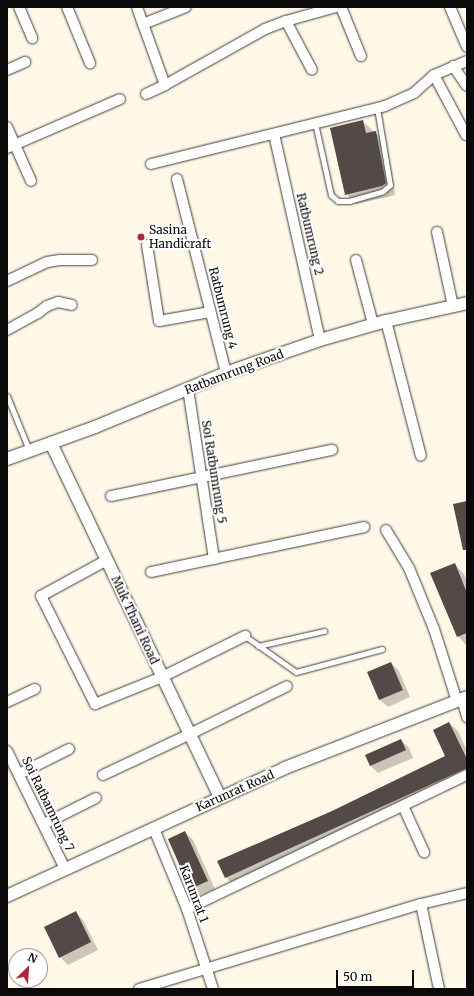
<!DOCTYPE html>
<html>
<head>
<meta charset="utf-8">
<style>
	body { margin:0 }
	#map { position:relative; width:474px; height:996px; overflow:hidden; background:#fff8e7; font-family:Merriweather,serif }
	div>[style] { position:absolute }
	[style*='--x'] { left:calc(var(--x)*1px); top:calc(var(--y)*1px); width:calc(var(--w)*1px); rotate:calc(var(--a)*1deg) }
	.shadow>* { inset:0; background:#0003 }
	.building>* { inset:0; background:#534a47 }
	.roads { filter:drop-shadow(0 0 1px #3d3d3d) drop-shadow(0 0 1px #3d3d3d) }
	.service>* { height:5px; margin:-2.5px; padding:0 2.5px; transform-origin:2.5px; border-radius:2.5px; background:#fff }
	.minor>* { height:10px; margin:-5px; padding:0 5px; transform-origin:5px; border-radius:5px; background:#fff }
	.tertiary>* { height:12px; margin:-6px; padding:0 6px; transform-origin:6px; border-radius:6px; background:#fff }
	.dots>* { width:11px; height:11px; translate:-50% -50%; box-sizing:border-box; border:2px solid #fff; border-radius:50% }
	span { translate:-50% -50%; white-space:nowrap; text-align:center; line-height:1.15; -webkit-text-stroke:4px #fff; paint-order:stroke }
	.poi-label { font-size:12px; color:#0a0a0a }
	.left { translate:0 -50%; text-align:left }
	.street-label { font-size:12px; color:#0a0a0a }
	.frame { position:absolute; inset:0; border:8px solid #0a0a0a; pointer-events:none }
	.north { position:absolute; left:8px; top:948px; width:40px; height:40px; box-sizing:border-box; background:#fff; border:1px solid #9d9d9d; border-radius:50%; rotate:25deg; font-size:11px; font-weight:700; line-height:16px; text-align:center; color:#0a0a0a }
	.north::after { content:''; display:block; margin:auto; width:14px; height:18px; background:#b92339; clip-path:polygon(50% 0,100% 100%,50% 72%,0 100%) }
	.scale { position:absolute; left:336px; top:970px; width:78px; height:18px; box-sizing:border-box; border:2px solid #0a0a0a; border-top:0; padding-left:5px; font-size:12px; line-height:14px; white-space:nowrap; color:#0a0a0a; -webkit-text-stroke:3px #fff; paint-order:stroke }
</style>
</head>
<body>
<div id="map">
	<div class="shadow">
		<i style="clip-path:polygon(363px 122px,386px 142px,395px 194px,392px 196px,356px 204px,346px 194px)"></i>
		<i style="clip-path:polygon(454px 564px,464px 574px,467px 581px,467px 646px,458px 636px)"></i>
		<i style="clip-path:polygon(391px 663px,399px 671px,410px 697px,388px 707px,380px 700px,369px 673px)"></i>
		<i style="clip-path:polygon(449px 723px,458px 731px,467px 751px,467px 780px,234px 886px,226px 877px,333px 811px,446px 756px)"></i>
		<i style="clip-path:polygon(401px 740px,409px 748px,413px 758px,378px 773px,371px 766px)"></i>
		<i style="clip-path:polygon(185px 832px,193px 840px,215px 889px,199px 896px,191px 888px)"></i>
		<i style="clip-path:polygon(76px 913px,83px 920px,98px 950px,68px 965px,60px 957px)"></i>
	</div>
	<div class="building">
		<i style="clip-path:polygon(363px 120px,366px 133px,376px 131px,386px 183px,382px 186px,345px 195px,330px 128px)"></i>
		<i style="clip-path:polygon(467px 501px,467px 550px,463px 550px,453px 504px)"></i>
		<i style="clip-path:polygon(455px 563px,467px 593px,467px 633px,457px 637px,430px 573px)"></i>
		<i style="clip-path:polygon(391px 662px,403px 690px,379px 700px,367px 672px)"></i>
		<i style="clip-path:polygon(449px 722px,467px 759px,467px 768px,225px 878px,217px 861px,332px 811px,445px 756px,433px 730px)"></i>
		<i style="clip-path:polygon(401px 739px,406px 750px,370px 766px,365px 755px)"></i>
		<i style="clip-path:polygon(185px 831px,208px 881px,190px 889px,168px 839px)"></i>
		<i style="clip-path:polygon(76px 911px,91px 942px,59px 958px,44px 927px)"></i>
	</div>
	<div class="roads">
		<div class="service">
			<i style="--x:315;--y:123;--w:74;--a:77.5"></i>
			<i style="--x:331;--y:195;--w:9;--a:41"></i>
			<i style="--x:338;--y:201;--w:11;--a:0"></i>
			<i style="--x:349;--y:201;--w:35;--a:-16"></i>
			<i style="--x:383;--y:191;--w:9;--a:-41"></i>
			<i style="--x:390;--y:185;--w:78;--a:-99.6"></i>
			<i style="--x:7;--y:396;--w:58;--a:67.8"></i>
			<i style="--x:245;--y:636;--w:62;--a:35.2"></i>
			<i style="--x:296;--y:672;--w:89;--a:-15"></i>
			<i style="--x:258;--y:646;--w:68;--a:-12.8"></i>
		</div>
		<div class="minor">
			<i style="--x:19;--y:7;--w:34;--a:67"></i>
			<i style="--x:67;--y:7;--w:61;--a:67.7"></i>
			<i style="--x:137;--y:7;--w:18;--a:71"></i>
			<i style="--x:143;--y:24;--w:46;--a:-21.6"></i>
			<i style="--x:341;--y:7;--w:53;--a:67.8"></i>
			<i style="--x:450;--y:7;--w:43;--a:67"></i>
			<i style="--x:286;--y:21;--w:55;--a:62"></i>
			<i style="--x:143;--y:24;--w:65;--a:70.2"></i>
			<i style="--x:165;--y:85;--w:115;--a:-29.2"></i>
			<i style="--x:265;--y:29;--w:22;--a:-21"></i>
			<i style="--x:286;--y:21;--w:52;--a:-15.6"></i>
			<i style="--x:453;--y:66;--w:24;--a:55"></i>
			<i style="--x:7;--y:70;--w:20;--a:-24"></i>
			<i style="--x:434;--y:75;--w:68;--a:61.9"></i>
			<i style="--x:146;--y:94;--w:21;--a:-25"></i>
			<i style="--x:7;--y:127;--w:59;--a:66"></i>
			<i style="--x:274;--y:134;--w:211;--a:77.4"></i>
			<i style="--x:7;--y:148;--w:123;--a:-23.4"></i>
			<i style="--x:151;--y:164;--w:241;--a:-13.9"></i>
			<i style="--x:385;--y:106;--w:32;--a:-24"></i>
			<i style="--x:414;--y:93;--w:27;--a:-42"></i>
			<i style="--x:434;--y:75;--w:36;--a:-23"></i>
			<i style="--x:177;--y:179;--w:200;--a:75.8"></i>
			<i style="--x:437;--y:232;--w:76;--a:77.8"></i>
			<i style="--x:147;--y:245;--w:77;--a:81"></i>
			<i style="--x:159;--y:321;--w:52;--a:-10"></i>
			<i style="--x:356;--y:260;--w:66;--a:75.1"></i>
			<i style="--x:7;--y:281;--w:44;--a:-25.4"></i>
			<i style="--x:47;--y:262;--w:13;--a:-9"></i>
			<i style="--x:60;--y:260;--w:32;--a:0"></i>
			<i style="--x:386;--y:321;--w:139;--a:75.5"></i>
			<i style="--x:7;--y:330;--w:35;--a:-29"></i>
			<i style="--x:38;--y:313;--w:11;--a:-38"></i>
			<i style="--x:47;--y:306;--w:12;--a:-20"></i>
			<i style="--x:58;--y:302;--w:14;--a:12"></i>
			<i style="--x:188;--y:389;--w:172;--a:81.3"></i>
			<i style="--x:111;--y:496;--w:226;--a:-11.8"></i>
			<i style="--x:386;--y:530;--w:44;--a:58.8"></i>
			<i style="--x:409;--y:568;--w:66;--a:67.7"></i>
			<i style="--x:434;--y:629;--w:76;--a:72.3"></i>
			<i style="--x:107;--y:560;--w:75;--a:151.4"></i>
			<i style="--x:41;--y:596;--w:121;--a:63.4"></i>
			<i style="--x:95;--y:704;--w:72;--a:-21.9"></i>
			<i style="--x:162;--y:677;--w:93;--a:-26.3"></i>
			<i style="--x:151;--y:572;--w:218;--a:-11.9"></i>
			<i style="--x:462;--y:699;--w:19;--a:74"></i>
			<i style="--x:7;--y:702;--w:31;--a:-25"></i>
			<i style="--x:7;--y:751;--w:131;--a:63.8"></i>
			<i style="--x:19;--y:774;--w:56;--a:-26.6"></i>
			<i style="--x:103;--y:775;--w:96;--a:-25.2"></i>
			<i style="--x:190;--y:734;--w:108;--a:-26.3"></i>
			<i style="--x:403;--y:806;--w:51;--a:65.5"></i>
			<i style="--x:44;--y:824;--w:58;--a:-26.6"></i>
			<i style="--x:154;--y:829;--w:87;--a:67.6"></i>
			<i style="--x:187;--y:909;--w:84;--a:72"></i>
			<i style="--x:421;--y:904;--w:87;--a:78"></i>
			<i style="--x:187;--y:909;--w:310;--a:-25.6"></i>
			<i style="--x:139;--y:989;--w:295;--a:-16.8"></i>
			<i style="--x:421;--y:904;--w:47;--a:-13.4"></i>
		</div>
		<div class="tertiary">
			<i style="--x:51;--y:443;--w:392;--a:64.5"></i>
			<i style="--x:7;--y:459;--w:94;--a:-20"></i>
			<i style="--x:95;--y:427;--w:142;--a:-22.4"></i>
			<i style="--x:226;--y:373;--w:100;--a:-19.3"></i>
			<i style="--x:320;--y:340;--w:69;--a:-16.1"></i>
			<i style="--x:386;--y:321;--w:83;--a:-12.5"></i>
			<i style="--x:7;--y:896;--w:306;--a:-24.7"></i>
			<i style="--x:285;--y:768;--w:195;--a:-21.3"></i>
		</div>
	</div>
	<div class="dots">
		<i style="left:141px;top:237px;background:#b92339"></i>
	</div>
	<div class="poi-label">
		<span class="left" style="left:149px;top:237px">Sasina<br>Handicraft</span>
	</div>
	<div class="street-label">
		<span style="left:310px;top:234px;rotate:77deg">Ratbumrung 2</span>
		<span style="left:223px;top:308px;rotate:76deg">Ratbumrung 4</span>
		<span style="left:234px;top:372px;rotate:-21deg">Ratbamrung Road</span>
		<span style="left:214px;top:472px;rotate:81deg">Soi Ratbumrung 5</span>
		<span style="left:135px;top:620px;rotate:65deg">Muk Thani Road</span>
		<span style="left:235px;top:791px;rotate:-24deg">Karunrat Road</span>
		<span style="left:48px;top:804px;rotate:64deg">Soi Ratbamrung 7</span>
		<span style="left:194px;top:894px;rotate:69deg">Karunrat 1</span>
	</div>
	<div class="frame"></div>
	<div class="north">N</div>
	<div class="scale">50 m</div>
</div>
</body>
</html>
